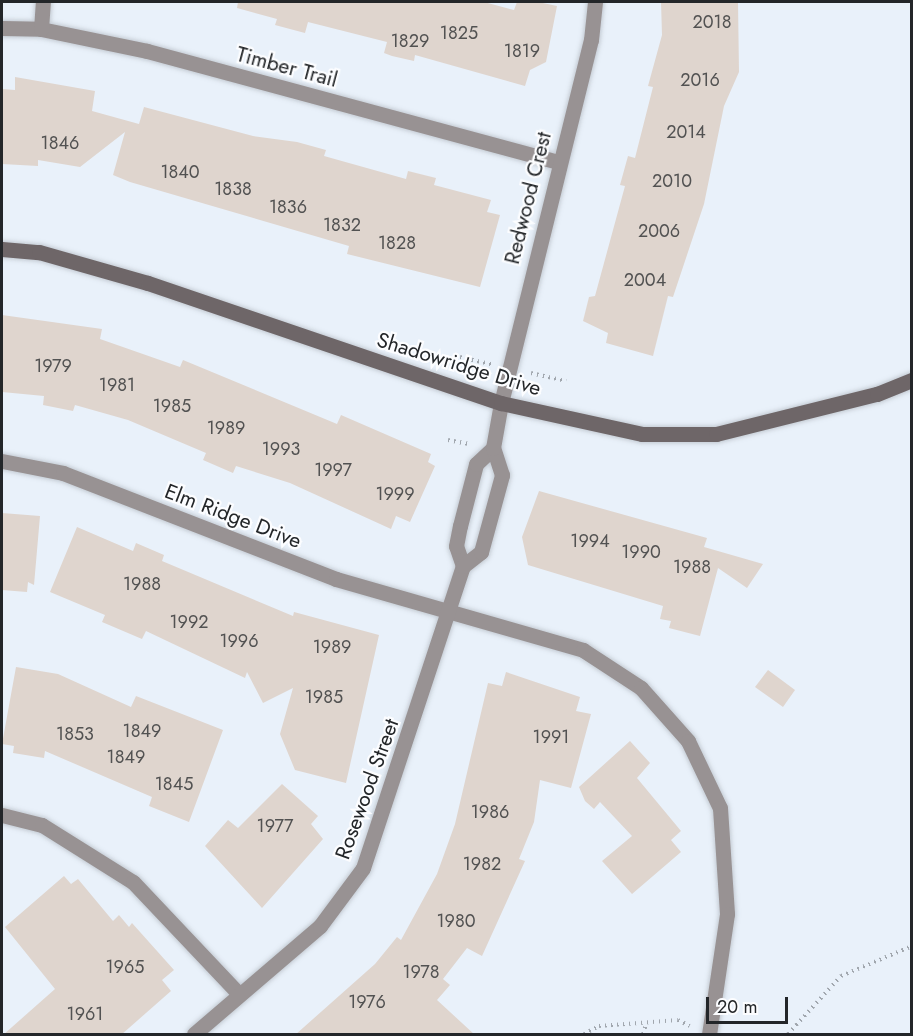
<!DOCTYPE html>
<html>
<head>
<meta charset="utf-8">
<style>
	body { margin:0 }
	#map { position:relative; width:913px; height:1036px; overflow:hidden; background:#e9f1fa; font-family:Jost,sans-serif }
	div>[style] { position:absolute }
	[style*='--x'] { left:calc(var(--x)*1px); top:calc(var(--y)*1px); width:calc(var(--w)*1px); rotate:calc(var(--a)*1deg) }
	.building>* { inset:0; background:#dfd5ce }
	.path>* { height:4px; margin-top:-2px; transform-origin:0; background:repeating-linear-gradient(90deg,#a1a7ae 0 1.5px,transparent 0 6px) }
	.roads { filter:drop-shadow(0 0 2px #c5ccd4) drop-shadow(0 0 2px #c5ccd4) }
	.street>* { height:15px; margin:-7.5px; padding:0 7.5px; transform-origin:7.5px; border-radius:7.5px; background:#989293 }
	.secondary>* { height:15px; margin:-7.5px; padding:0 7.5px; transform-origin:7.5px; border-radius:7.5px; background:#6e6668 }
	span { translate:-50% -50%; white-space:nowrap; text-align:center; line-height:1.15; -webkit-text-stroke:4.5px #fcfdff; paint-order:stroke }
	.number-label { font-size:18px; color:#525252 }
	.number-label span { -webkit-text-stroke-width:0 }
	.street-label { font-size:21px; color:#232629 }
	.frame { position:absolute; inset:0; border:3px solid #232629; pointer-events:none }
	.scale { position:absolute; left:706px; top:997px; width:82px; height:27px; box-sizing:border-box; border:3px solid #232629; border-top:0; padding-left:8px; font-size:18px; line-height:21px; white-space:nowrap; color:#232629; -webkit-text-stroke:4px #fcfdff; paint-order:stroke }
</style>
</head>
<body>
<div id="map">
	<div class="building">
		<i style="clip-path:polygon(238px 2px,484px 2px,514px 10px,517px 2px,538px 2px,557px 6px,546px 62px,530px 70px,525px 86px,415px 55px,414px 61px,392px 56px,384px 53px,387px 42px,308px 22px,305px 33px,275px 25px,277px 19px,237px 8px)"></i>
		<i style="clip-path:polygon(661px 2px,738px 2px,739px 72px,724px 106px,704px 204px,673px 297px,668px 296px,653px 356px,606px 343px,608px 333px,583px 321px,589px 297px,595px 296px,625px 186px,620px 185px,628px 156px,635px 158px,653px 87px,648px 86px,662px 35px)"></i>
		<i style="clip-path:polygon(15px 77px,95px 91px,92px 111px,139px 124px,144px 107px,253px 136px,297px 142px,326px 150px,324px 156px,406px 179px,408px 171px,436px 178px,434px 185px,491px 200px,487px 212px,500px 215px,480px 287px,347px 254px,349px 246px,130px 182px,113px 175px,125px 132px,80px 167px,38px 160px,38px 166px,2px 164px,2px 89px,15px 90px)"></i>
		<i style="clip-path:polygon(2px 315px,102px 329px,100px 339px,180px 367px,183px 360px,337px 424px,341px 415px,431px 454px,428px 462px,435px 466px,410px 522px,396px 516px,391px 529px,290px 483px,236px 466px,233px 473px,203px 460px,206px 453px,128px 420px,75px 405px,73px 411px,43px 405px,44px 396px,2px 392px)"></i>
		<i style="clip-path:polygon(539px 491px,707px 538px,704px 547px,763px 564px,747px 588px,718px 568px,700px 636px,669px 628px,671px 621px,660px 619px,663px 606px,528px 565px,522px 537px)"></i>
		<i style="clip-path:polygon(2px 513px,40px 516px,34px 585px,28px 582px,27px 592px,2px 590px)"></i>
		<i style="clip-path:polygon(77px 527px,133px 551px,136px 543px,164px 555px,162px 561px,293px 616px,294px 612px,379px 635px,346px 783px,295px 770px,280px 734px,293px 688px,263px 703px,247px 672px,245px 678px,146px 631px,142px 639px,102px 622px,105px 615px,50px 592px)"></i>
		<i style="clip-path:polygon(16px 667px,58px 674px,131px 707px,136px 696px,223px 730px,189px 822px,149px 806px,152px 797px,45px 751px,44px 758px,13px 753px,14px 746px,2px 744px)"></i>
		<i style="clip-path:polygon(768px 670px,795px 690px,783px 707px,755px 687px)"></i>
		<i style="clip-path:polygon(506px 672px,580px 697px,576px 711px,591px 714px,571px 788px,540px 780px,534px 822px,519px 859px,525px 861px,482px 956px,467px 948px,443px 979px,450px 985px,437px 1000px,475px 1035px,295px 1035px,375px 964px,397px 937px,401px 940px,437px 874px,455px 824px,488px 683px,502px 686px)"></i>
		<i style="clip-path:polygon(630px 741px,650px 763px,637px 778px,681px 831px,671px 840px,681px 852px,632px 894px,602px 861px,632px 836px,600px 802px,594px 809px,585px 801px,579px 787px)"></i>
		<i style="clip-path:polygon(282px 784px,318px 816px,311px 824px,323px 839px,262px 908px,205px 846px,228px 820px,238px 828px)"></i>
		<i style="clip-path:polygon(64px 876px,71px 884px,78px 879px,113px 921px,119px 915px,129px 927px,132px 923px,174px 970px,162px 980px,171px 991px,121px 1035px,3px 1035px,55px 989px,5px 927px)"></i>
	</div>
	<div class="path">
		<i style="--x:460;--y:357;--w:32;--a:13"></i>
		<i style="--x:531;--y:373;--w:36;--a:13"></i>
		<i style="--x:448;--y:440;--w:20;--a:11"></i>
		<i style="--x:584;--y:1034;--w:17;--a:-28"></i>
		<i style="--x:599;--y:1026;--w:79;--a:-4.3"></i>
		<i style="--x:678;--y:1020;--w:13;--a:27"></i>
		<i style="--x:643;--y:1034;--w:9;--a:-72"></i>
		<i style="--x:788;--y:1034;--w:79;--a:-47.6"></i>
		<i style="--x:841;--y:976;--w:77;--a:-22.9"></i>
	</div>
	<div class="roads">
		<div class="street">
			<i style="--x:2;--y:28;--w:39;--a:1"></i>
			<i style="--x:41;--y:29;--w:108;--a:11.7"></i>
			<i style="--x:147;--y:51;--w:426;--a:15.1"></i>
			<i style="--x:41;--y:29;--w:27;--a:-86"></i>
			<i style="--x:2;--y:461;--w:62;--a:11.1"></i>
			<i style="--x:63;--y:473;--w:293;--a:21.2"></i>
			<i style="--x:336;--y:579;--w:257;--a:16"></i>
			<i style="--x:583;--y:650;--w:69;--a:33.2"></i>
			<i style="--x:641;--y:688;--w:71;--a:48.4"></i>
			<i style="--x:688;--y:741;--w:74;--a:64.5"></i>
			<i style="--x:720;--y:808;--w:106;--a:86.2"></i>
			<i style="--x:727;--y:914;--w:121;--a:98.5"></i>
			<i style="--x:463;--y:566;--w:21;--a:-109"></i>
			<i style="--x:456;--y:546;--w:20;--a:-79"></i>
			<i style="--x:460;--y:526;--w:64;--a:-75.5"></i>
			<i style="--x:476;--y:464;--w:23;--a:-43"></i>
			<i style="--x:2;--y:815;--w:41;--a:14"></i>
			<i style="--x:42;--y:825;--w:107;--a:32.1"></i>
			<i style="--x:133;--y:882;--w:154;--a:46.6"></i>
			<i style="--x:194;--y:1034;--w:166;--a:-40.6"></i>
			<i style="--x:320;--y:926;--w:72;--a:-53.4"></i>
			<i style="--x:363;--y:868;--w:318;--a:-71.7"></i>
			<i style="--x:463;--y:566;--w:23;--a:-38"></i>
			<i style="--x:481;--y:552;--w:80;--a:-74.7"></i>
			<i style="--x:502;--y:475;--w:28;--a:-108"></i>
			<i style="--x:493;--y:448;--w:46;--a:-79.9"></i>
			<i style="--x:501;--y:403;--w:374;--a:-76.1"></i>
			<i style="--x:591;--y:40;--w:38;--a:-84"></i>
		</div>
		<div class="secondary">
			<i style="--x:2;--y:249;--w:37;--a:5"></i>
			<i style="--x:39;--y:252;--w:113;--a:15.9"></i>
			<i style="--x:148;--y:283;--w:373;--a:18.8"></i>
			<i style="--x:501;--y:403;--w:144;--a:12.4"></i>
			<i style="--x:642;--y:434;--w:74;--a:0"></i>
			<i style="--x:716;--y:434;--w:166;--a:-14"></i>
			<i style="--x:877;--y:394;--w:38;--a:-22"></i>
		</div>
	</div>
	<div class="number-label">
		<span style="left:712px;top:22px">2018</span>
		<span style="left:459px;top:33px">1825</span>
		<span style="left:410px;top:41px">1829</span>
		<span style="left:522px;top:51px">1819</span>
		<span style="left:700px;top:80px">2016</span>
		<span style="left:686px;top:132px">2014</span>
		<span style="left:60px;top:143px">1846</span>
		<span style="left:180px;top:172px">1840</span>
		<span style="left:672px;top:181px">2010</span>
		<span style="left:233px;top:189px">1838</span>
		<span style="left:288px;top:207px">1836</span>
		<span style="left:342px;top:225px">1832</span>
		<span style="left:659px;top:231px">2006</span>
		<span style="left:397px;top:243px">1828</span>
		<span style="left:645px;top:280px">2004</span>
		<span style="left:53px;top:366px">1979</span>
		<span style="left:117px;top:385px">1981</span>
		<span style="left:172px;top:406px">1985</span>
		<span style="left:226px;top:428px">1989</span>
		<span style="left:281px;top:449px">1993</span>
		<span style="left:333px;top:470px">1997</span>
		<span style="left:395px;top:494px">1999</span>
		<span style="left:590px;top:541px">1994</span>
		<span style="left:641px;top:552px">1990</span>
		<span style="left:692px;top:567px">1988</span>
		<span style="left:142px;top:584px">1988</span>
		<span style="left:189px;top:622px">1992</span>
		<span style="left:239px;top:641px">1996</span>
		<span style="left:332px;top:647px">1989</span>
		<span style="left:324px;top:697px">1985</span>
		<span style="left:142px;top:731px">1849</span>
		<span style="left:75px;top:734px">1853</span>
		<span style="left:551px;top:737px">1991</span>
		<span style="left:126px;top:757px">1849</span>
		<span style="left:174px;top:784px">1845</span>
		<span style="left:490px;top:812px">1986</span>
		<span style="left:275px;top:826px">1977</span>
		<span style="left:482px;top:864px">1982</span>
		<span style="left:456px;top:921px">1980</span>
		<span style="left:125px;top:967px">1965</span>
		<span style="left:421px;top:972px">1978</span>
		<span style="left:367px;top:1002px">1976</span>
		<span style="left:85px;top:1014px">1961</span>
	</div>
	<div class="street-label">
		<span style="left:287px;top:67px;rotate:15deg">Timber Trail</span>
		<span style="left:528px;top:198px;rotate:-76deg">Redwood Crest</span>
		<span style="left:459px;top:364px;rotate:17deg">Shadowridge Drive</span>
		<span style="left:233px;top:516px;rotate:21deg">Elm Ridge Drive</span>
		<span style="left:367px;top:789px;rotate:-70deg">Rosewood Street</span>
	</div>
	<div class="frame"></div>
	<div class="scale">20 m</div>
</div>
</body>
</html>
